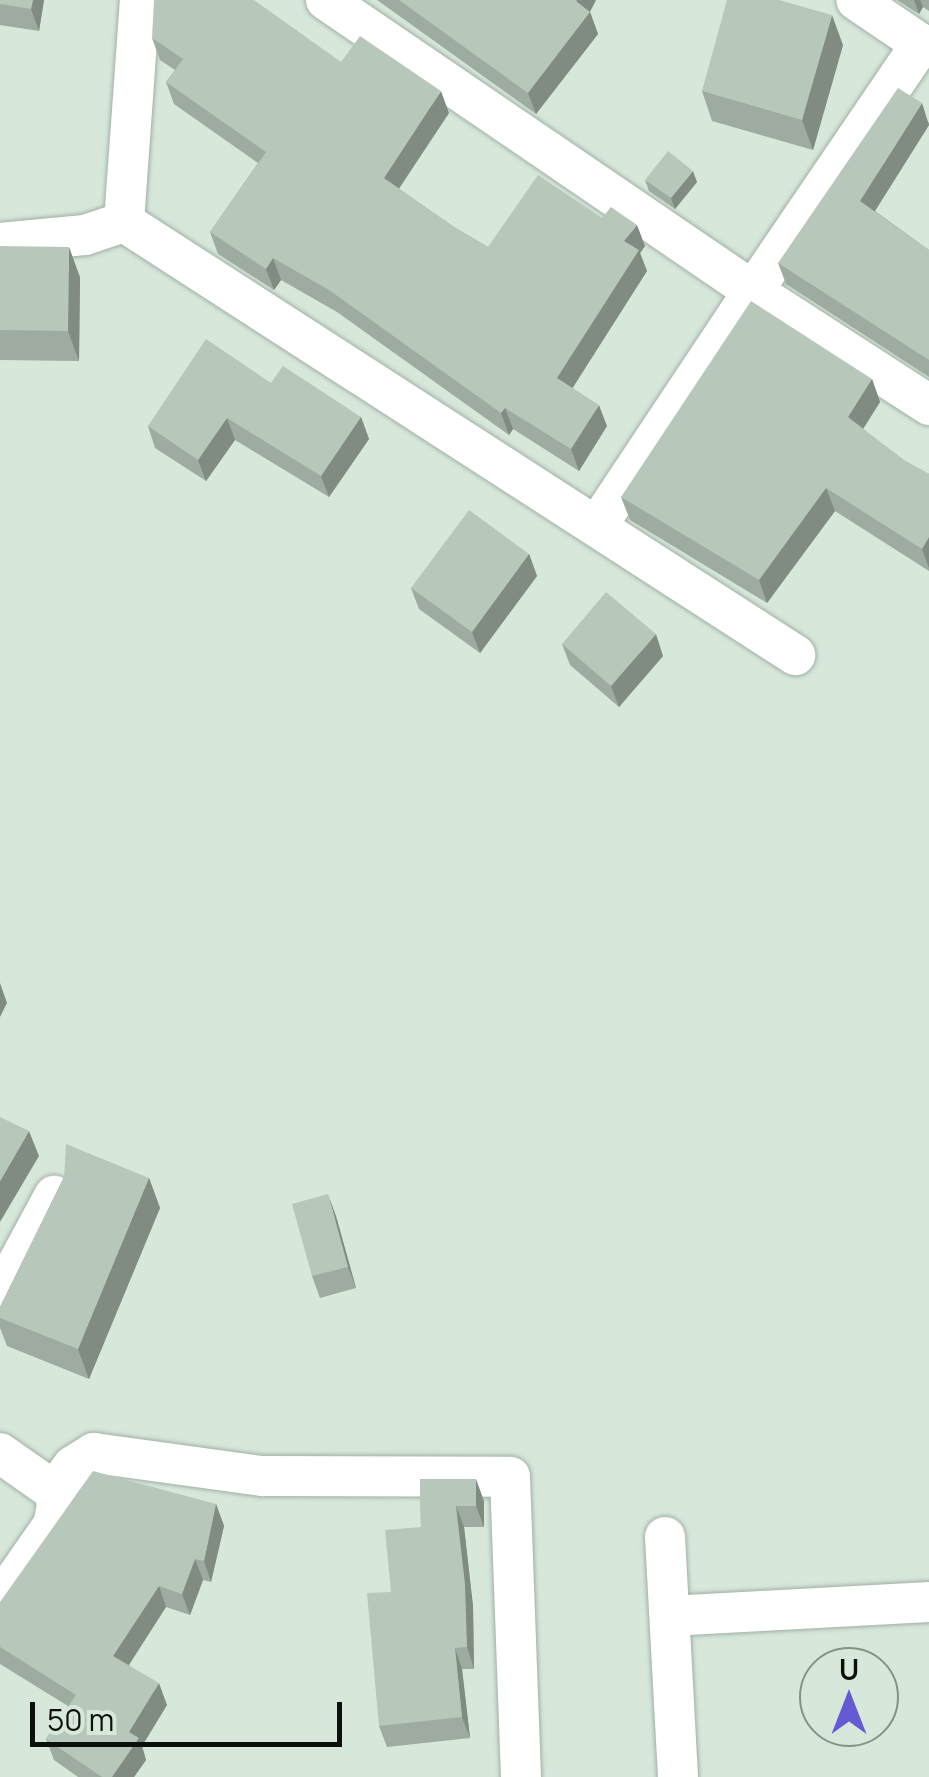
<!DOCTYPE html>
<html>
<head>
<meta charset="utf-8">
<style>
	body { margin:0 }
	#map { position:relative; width:929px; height:1777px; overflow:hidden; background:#d7e8db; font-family:Manrope,sans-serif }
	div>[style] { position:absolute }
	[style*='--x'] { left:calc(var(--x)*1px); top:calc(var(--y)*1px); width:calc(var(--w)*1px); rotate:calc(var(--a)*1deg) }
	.roads { filter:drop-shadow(0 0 2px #a0b0a4) drop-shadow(0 0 2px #a0b0a4) }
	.minor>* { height:40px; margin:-20px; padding:0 20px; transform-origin:20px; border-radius:20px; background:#fff }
	.wall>* { inset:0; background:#9daba0 }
	.shaded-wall>* { inset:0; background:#808b82 }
	.building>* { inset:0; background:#b7c7ba }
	span { translate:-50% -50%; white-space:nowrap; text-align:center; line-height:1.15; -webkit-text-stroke:8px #d7e8db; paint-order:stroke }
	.north { position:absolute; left:799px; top:1647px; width:100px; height:100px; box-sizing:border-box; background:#d7e8db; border:2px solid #859288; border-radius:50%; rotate:0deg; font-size:28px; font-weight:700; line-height:40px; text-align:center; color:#0b100c }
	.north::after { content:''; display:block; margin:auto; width:35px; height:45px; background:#645bd4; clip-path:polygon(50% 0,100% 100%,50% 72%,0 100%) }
	.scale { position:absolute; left:30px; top:1702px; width:312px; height:45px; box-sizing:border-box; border:5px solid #0b100c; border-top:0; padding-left:12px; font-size:30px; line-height:35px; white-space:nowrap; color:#0b100c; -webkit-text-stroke:8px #d7e8db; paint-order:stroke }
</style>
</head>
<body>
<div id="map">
	<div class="roads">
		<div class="minor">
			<i style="--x:326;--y:0;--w:517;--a:34.27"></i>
			<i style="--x:753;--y:291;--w:299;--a:-55.8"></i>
			<i style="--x:921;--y:44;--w:78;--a:-145.9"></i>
			<i style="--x:124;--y:222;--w:799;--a:32.83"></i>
			<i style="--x:0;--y:243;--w:85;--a:-5.4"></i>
			<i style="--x:85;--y:235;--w:41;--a:-18.4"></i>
			<i style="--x:124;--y:222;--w:223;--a:-85.9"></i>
			<i style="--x:599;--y:523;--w:278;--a:-56.4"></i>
			<i style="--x:753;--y:291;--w:210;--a:32.9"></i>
			<i style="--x:0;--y:1296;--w:114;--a:-61.6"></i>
			<i style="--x:0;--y:1453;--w:66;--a:35.1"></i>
			<i style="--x:54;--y:1491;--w:14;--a:78"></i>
			<i style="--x:57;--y:1505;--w:20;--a:101"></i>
			<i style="--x:53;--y:1525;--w:93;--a:124.9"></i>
			<i style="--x:54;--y:1491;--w:31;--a:-53"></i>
			<i style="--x:73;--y:1466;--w:25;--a:-32"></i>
			<i style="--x:94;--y:1453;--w:171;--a:7.8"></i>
			<i style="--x:263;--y:1476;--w:247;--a:0.2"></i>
			<i style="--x:510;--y:1477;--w:300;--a:87.9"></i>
			<i style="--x:665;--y:1537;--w:240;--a:86.9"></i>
			<i style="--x:670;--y:1616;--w:259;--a:-3.1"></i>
		</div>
	</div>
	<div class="wall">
		<i style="clip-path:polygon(0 0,44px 0,39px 31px,0 25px)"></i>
		<i style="clip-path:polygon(377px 0,596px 0,590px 12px,598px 34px,536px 114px)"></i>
		<i style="clip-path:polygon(897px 0,929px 0,929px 11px,923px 7px,919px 14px)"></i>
		<i style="clip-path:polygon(152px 38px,341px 62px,449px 113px,399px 189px,454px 227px,488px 247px,602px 218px,645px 246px,640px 253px,647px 271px,572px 388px,607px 426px,579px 471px,513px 429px,509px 435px,337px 312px,281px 280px,274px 290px,218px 254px,210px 232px,258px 163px,174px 104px,166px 82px,175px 70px,160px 60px)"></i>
		<i style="clip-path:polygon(843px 45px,813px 150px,712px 121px,702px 91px)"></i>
		<i style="clip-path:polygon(929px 122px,929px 125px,875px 211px,929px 250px,929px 377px,786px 284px,778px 263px)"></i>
		<i style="clip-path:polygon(645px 180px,697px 182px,675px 209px,649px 191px)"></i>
		<i style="clip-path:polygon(0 246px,80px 277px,79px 361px,0 360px)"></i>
		<i style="clip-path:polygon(872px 379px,880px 402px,863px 429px,905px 461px,929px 474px,929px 571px,835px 511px,767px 603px,630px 520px,621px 497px)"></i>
		<i style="clip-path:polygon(271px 383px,361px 417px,369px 439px,329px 497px,235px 440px,206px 481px,155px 448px,148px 426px)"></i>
		<i style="clip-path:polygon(529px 554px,537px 576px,480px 653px,419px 609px,411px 588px)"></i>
		<i style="clip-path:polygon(562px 644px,663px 656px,619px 707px,570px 665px)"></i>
		<i style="clip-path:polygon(64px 1177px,149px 1178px,160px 1208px,89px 1379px,7px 1346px,0 1328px,0 1307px)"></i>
		<i style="clip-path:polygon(336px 1216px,356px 1288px,320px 1298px,312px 1276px)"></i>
		<i style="clip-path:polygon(420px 1479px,484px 1501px,484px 1527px,464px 1527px,473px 1606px,474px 1669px,462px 1669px,470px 1738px,387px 1747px,379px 1726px,391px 1592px,421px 1527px)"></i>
		<i style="clip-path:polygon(216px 1504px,224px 1526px,211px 1582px,203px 1580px,190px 1615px,166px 1607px,129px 1665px,167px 1705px,142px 1746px,146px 1760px,134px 1777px,78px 1777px,54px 1760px,46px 1739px,68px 1706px,0 1664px,0 1602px)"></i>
	</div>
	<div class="shaded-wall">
		<i style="clip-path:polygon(33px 0,44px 0,39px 31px,31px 9px)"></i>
		<i style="clip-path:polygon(577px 0,596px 0,588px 15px,590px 12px,598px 34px,536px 114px,528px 93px)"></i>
		<i style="clip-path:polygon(914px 0,920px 0,923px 7px,919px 14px)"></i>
		<i style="clip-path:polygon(832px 15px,843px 45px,813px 150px,802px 120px)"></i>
		<i style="clip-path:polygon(441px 91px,449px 113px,391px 200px,384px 178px)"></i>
		<i style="clip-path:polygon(922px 103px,929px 125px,868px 222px,860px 201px)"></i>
		<i style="clip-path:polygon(693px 171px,697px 182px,675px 209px,671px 198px)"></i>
		<i style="clip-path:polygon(637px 225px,645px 246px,640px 253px,647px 271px,565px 400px,557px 378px,624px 241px)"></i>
		<i style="clip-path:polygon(69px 247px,80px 277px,79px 361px,68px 331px)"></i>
		<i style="clip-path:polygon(273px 258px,281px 280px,274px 290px,266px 269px)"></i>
		<i style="clip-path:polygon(872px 379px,880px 402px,856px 440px,848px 417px)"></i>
		<i style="clip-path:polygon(599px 405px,607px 426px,579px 471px,571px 449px)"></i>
		<i style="clip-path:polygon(505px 408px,513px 429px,509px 435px,501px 413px)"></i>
		<i style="clip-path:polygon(361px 417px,369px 439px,329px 497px,321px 476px)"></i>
		<i style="clip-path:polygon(227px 418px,235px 440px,206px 481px,198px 460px)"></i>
		<i style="clip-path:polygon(826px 488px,835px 511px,767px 603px,759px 580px)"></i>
		<i style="clip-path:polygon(929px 537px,929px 568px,922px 549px)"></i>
		<i style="clip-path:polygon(529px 554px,537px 576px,480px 653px,472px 632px)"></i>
		<i style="clip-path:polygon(656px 634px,663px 656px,619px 707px,611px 686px)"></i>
		<i style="clip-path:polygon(0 983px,7px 1003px,0 1017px)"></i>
		<i style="clip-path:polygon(29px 1131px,39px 1156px,0 1222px,0 1181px)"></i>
		<i style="clip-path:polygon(149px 1178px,160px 1208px,89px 1379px,78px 1349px)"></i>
		<i style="clip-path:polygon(328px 1194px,336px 1216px,356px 1288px,348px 1267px)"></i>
		<i style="clip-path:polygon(476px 1479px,484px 1501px,484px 1527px,476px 1506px)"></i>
		<i style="clip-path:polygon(216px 1504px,224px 1526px,211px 1582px,204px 1561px)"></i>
		<i style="clip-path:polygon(456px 1506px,464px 1527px,473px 1606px,474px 1669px,467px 1647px)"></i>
		<i style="clip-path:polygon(195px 1559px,203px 1580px,190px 1615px,182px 1594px)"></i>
		<i style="clip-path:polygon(159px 1586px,166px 1607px,121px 1677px,113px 1656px)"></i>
		<i style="clip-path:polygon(455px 1648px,462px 1669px,470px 1738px,462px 1717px)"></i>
		<i style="clip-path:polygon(159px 1683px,167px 1705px,142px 1746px,146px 1760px,134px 1777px,112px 1777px,129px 1732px)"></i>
	</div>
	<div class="building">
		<i style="clip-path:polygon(0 0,33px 0,31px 9px,0 4px)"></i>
		<i style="clip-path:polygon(154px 0,254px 0,341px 62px,360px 36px,441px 91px,384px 178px,454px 227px,488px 247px,538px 175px,602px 218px,611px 207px,637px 225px,624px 241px,639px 250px,557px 378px,599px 405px,571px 449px,505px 408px,501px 413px,329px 290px,273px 258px,266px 269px,210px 232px,266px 152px,166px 82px,183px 59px,152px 38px)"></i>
		<i style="clip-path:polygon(399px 0,577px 0,576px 1px,590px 12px,528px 93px)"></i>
		<i style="clip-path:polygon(727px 0,779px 0,832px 15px,802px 120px,702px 91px)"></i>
		<i style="clip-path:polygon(898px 88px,922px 103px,860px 201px,929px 250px,929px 360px,778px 263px)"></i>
		<i style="clip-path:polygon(668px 151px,693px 171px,671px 198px,645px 180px)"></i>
		<i style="clip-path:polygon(0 246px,69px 247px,68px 331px,0 330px)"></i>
		<i style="clip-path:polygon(751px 301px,872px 379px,848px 417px,905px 461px,929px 474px,929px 537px,922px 549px,826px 488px,759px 580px,621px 497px)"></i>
		<i style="clip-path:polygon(206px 339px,271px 383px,283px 366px,361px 417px,321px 476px,227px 418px,198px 460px,148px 426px)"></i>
		<i style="clip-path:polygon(469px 510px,529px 554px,472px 632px,411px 588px)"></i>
		<i style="clip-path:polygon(606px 592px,656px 634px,611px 686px,562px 644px)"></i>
		<i style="clip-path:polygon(0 1117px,29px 1131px,0 1181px)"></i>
		<i style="clip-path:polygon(66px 1144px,149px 1178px,78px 1349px,0 1318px,0 1307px,64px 1177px)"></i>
		<i style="clip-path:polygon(328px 1194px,348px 1267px,312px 1276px,292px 1204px)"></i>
		<i style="clip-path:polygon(93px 1471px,216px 1504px,204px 1561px,195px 1559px,182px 1594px,159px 1586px,113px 1656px,159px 1683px,129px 1732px,139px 1738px,112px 1777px,102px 1777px,46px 1739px,76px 1695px,0 1647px,0 1602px)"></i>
		<i style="clip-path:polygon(420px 1479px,476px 1479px,476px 1506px,456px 1506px,465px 1584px,467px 1647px,455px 1648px,462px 1717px,379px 1726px,367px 1593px,391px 1592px,385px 1530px,421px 1527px)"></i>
	</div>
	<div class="north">U</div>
	<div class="scale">50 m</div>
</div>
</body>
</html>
